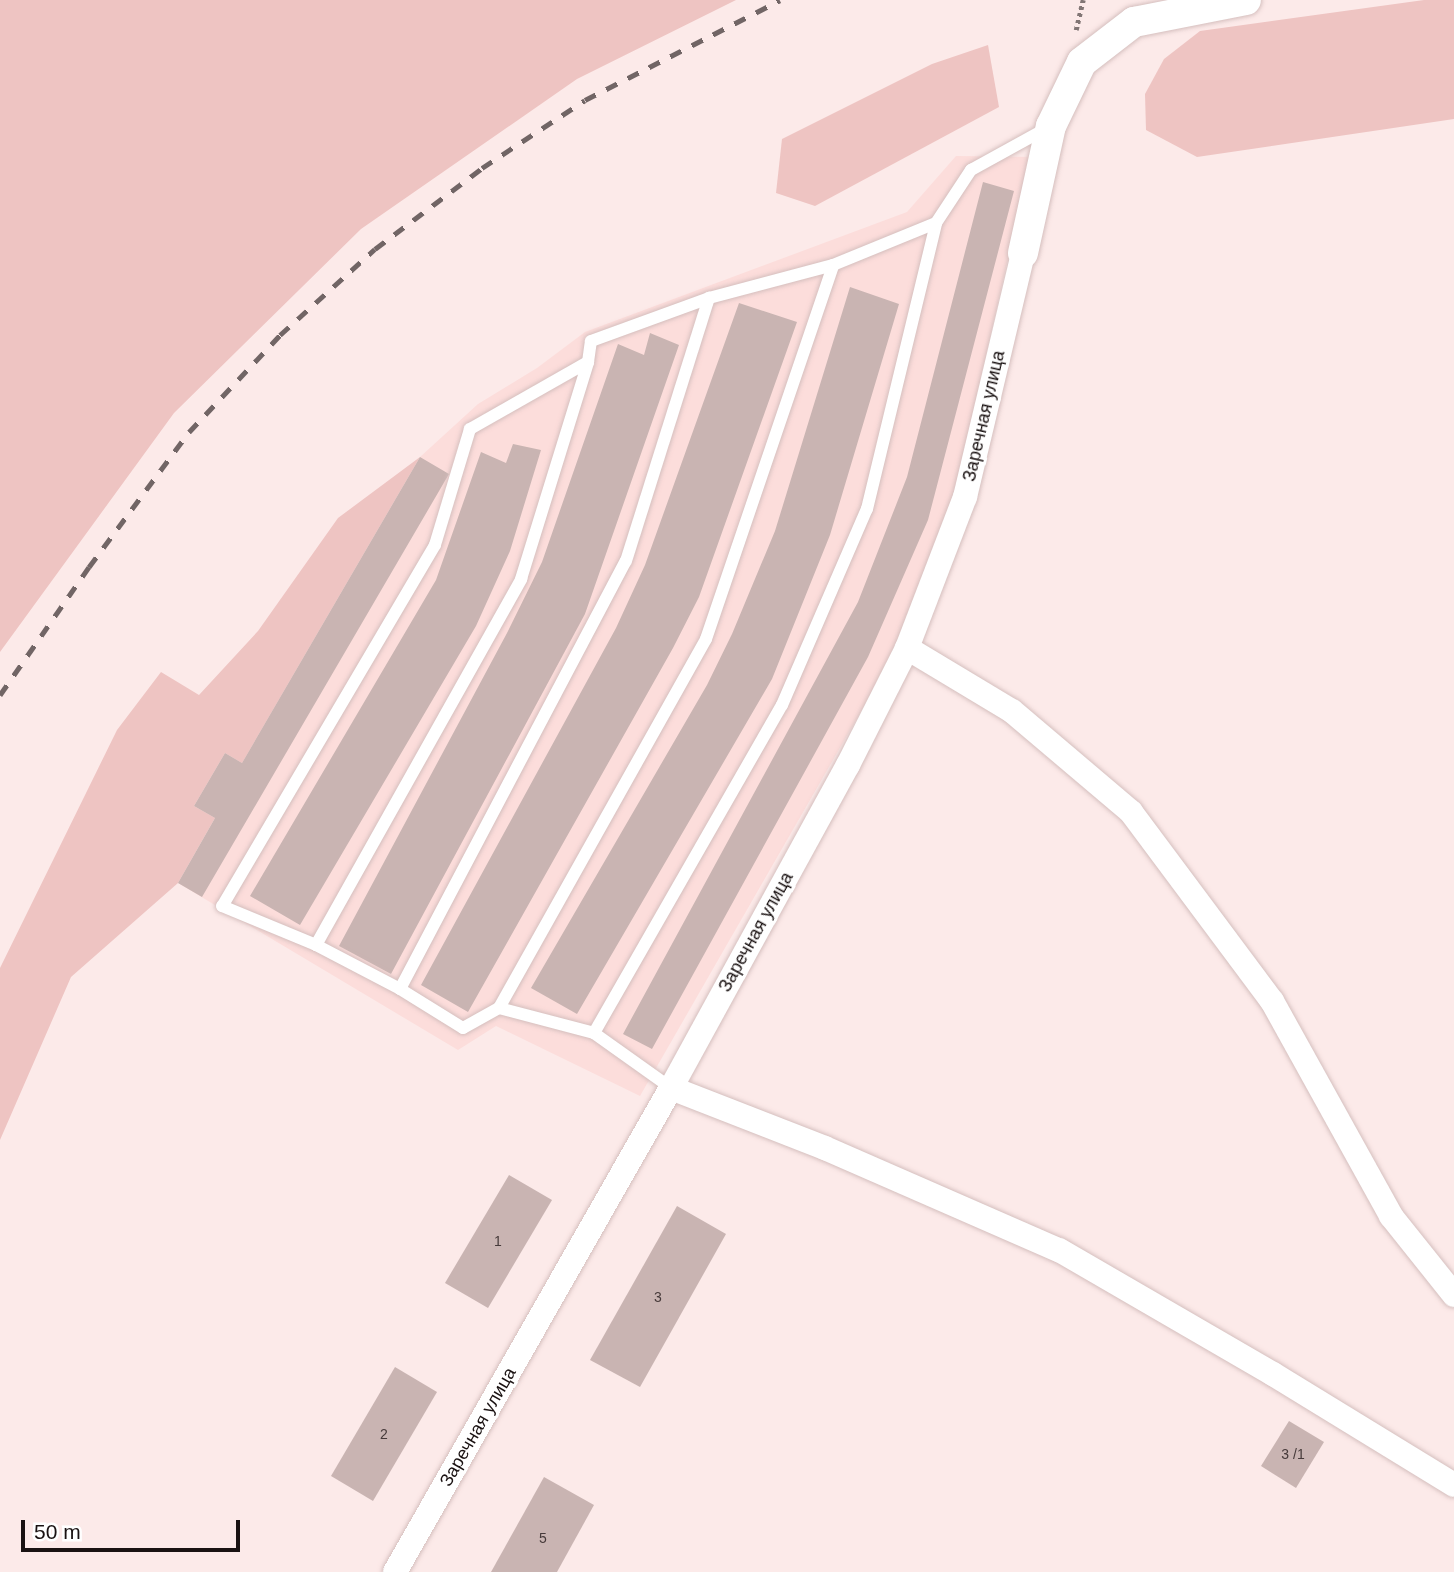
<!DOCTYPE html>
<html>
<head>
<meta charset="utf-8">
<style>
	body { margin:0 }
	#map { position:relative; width:1454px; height:1572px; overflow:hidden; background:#fceae9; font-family:Arial,sans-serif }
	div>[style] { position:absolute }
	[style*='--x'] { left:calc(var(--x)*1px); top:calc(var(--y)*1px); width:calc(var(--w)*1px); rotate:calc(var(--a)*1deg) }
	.built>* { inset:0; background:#fcdddb }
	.green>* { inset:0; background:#eec4c2 }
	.building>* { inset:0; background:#c9b4b2 }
	.path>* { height:4.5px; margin-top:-2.25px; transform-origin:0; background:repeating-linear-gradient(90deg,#827675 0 3.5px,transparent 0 7px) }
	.roads { filter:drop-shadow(0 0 2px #d5bfbe) drop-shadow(0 0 2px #d5bfbe) }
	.service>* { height:12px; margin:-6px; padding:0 6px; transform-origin:6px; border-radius:6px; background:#fff }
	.minor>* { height:24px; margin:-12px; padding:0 12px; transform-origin:12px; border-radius:12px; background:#fff }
	.tertiary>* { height:30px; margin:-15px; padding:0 15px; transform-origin:15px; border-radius:15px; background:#fff }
	.rail>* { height:5px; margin-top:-2.5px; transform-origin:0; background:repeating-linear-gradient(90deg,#716565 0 12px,transparent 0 24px) }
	span { translate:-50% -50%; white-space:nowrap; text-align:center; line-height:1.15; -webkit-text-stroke:6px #fff; paint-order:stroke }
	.number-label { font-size:14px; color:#463a3a }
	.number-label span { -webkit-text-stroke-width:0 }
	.street-label { font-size:18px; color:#1a1212 }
	.scale { position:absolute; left:21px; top:1520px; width:219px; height:32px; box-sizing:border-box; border:4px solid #1a1212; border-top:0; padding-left:9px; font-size:21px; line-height:24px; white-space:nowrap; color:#1a1212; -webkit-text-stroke:5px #fff; paint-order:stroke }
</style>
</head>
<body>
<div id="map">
	<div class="built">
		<i style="clip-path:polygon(956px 156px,1031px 157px,954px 496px,899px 645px,640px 1096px,496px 1026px,458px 1050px,178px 883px,215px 819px,194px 806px,225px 753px,242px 762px,420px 457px,478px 404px,537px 368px,585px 332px,907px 212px)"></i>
	</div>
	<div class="green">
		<i style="clip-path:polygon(0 0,736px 0,577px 79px,361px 229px,174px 413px,0 652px)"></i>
		<i style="clip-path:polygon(1424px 0,1454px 0,1454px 119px,1197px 157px,1146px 130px,1145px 94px,1164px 59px,1200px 31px)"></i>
		<i style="clip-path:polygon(988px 45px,999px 107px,815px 206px,776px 193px,782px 139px,932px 64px)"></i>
		<i style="clip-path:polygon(420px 457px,242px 763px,225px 753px,194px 806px,215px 818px,178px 883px,71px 977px,0 1140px,0 968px,117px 730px,161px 672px,199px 695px,258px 631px,338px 518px)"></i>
	</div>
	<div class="building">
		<i style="clip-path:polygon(983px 182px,1014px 191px,928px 520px,868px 657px,652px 1049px,623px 1034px,858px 602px,907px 477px)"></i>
		<i style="clip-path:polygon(850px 287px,899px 304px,830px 535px,772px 679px,577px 1014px,531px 988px,707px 685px,732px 634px,775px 531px)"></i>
		<i style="clip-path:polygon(739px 303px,797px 322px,699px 597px,673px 648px,468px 1012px,421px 985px,616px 628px,645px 565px)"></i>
		<i style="clip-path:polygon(650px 333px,679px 345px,585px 614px,391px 974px,339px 946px,507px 633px,542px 562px,618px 344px,644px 355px)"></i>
		<i style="clip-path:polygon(513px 444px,541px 450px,510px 551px,476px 626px,300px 925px,250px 896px,436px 580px,481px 452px,506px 463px)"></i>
		<i style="clip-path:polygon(420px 457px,449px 474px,202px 897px,178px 883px,215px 818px,194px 806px,225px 753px,242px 763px)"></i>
		<i style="clip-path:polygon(509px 1175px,552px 1200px,488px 1308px,445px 1283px)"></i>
		<i style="clip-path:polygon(677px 1206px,726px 1234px,640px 1387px,590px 1360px)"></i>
		<i style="clip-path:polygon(395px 1367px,437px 1392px,373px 1501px,331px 1476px)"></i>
		<i style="clip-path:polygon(1289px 1421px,1324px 1442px,1296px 1488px,1261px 1466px)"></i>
		<i style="clip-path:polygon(544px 1477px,594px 1505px,557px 1572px,491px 1572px)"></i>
	</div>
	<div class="path">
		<i style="--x:1076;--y:30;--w:31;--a:-77"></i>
	</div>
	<div class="roads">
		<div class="service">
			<i style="--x:588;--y:362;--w:136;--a:150.4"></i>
			<i style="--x:470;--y:429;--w:121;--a:106.8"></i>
			<i style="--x:435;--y:545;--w:419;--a:120.5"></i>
			<i style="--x:222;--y:906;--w:102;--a:22.5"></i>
			<i style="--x:316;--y:945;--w:95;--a:27.6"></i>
			<i style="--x:400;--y:989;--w:74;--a:31.8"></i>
			<i style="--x:463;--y:1028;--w:41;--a:-29.1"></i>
			<i style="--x:499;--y:1008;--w:98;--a:14.7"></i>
			<i style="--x:594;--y:1033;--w:95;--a:35.5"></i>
			<i style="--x:316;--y:945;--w:420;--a:-60.7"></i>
			<i style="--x:521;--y:579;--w:227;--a:-72.8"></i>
			<i style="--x:588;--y:362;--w:21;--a:-82"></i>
			<i style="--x:591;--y:341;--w:126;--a:-20"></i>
			<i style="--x:400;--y:989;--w:484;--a:-62.2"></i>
			<i style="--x:626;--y:561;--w:276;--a:-72.5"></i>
			<i style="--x:709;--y:298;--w:128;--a:-14.9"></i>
			<i style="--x:499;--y:1008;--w:423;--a:-60.7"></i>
			<i style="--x:706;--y:639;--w:395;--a:-71.2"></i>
			<i style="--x:833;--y:265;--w:111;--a:-22.2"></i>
			<i style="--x:594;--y:1033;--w:378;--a:-60.2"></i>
			<i style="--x:782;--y:705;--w:214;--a:-66.6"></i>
			<i style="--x:867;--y:509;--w:294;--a:-76.4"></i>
			<i style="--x:936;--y:223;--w:64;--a:-56.6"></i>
			<i style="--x:971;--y:170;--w:87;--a:-28.9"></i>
		</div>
		<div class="minor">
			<i style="--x:907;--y:648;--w:122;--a:31"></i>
			<i style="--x:1012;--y:711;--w:156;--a:40.3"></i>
			<i style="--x:1131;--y:812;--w:236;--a:53.3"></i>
			<i style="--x:1272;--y:1001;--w:246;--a:61"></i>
			<i style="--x:1391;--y:1216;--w:101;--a:51.4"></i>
			<i style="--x:671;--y:1088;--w:165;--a:21.3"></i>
			<i style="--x:825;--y:1148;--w:255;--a:23.6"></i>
			<i style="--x:1059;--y:1250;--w:247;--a:30.1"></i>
			<i style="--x:1273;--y:1374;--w:212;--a:31.5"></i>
			<i style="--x:395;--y:1572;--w:557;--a:-60.31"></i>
			<i style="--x:671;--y:1088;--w:368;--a:-61.3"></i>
			<i style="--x:848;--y:765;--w:131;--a:-63.2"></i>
			<i style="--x:907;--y:648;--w:162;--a:-69"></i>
			<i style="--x:965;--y:497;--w:251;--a:-76.6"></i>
		</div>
		<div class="tertiary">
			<i style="--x:1023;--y:253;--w:130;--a:-77.6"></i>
			<i style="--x:1051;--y:126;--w:71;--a:-64.2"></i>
			<i style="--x:1082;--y:62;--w:66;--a:-37.6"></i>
			<i style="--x:1134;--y:22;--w:114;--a:-11.1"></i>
		</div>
	</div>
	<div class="rail">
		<i style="--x:0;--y:695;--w:156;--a:-55.2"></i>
		<i style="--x:89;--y:567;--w:168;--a:-53.5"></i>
		<i style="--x:189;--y:432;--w:133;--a:-46.8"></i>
		<i style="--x:280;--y:335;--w:128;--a:-42.2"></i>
		<i style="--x:375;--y:249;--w:134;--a:-37.1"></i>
		<i style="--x:482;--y:168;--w:123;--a:-33.4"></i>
		<i style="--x:585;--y:100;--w:219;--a:-27.1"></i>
	</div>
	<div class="number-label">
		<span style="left:498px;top:1241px">1</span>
		<span style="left:658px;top:1297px">3</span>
		<span style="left:384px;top:1434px">2</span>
		<span style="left:1293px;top:1454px">3 /1</span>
		<span style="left:543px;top:1538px">5</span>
	</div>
	<div class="street-label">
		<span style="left:984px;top:416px;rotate:-77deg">Заречная улица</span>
		<span style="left:756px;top:932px;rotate:-61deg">Заречная улица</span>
		<span style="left:478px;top:1427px;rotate:-60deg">Заречная улица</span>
	</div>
	<div class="scale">50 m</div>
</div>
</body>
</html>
